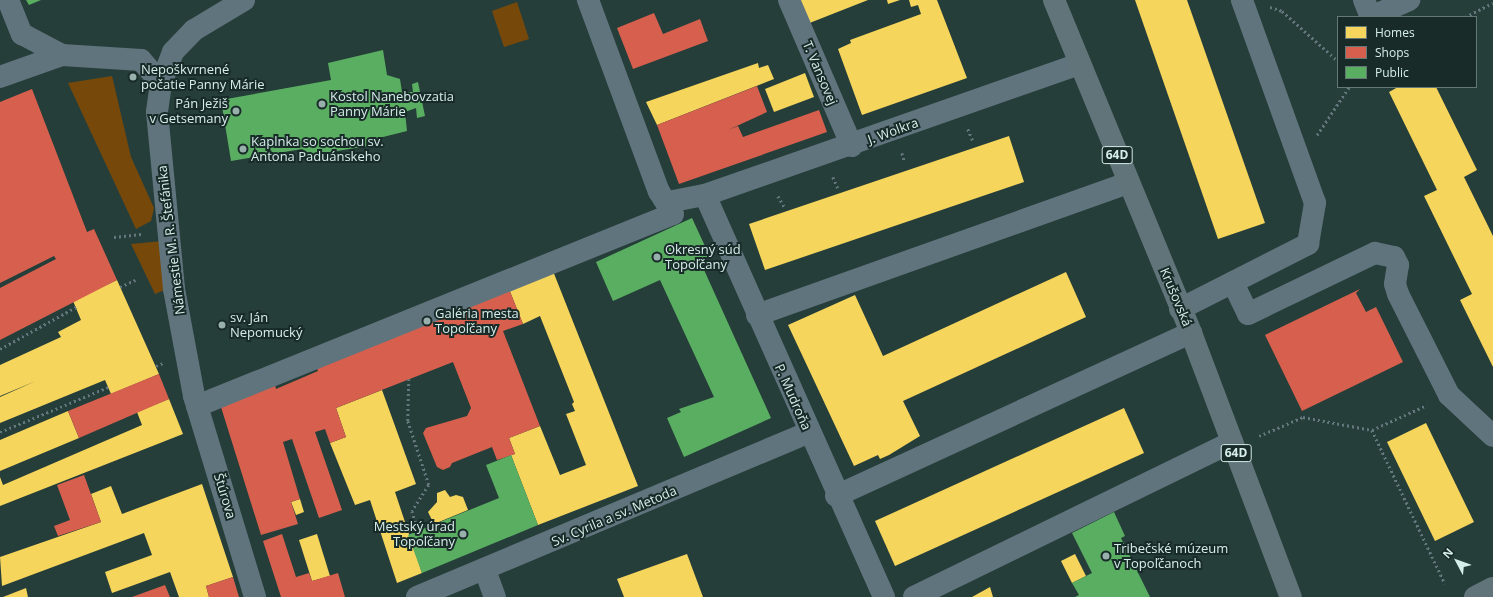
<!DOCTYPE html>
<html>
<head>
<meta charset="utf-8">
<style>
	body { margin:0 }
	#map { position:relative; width:1493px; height:597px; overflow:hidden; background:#263e3a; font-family:"Open Sans",sans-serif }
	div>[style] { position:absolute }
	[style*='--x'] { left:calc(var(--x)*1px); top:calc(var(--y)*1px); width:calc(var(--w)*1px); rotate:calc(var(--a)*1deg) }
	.green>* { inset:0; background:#76490a }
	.homes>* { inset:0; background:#f6d55c }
	.shops>* { inset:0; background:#d6604d }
	.public>* { inset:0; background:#5aae61 }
	.path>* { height:2.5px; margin-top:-1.25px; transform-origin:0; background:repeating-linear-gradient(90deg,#65777e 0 2px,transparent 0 5px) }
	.minor>* { height:22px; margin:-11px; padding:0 11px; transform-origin:11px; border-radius:11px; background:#60747e }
	.major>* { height:22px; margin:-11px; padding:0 11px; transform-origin:11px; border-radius:11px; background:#60747a }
	.dots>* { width:11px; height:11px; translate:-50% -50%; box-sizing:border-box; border:2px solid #182b28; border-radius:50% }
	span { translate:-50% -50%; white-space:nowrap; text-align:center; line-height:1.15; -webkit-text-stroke:4px #182b28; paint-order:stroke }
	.shield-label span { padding:1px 3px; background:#182b28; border:1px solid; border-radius:3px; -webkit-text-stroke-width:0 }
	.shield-label { font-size:12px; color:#d6eeea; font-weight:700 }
	.poi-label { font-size:13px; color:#d6eeea }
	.left { translate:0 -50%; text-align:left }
	.right { translate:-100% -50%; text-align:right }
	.street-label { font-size:13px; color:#d6eeea }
	.legend { position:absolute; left:1337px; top:16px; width:140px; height:72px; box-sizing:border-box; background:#182b28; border:1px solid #647976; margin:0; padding:5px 7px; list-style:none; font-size:12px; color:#d6eeea }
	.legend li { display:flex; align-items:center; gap:8px; height:20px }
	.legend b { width:20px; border:1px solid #647976 }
	.north { position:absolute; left:1437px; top:541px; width:40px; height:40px; -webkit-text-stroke:3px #182b28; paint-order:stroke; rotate:311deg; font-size:11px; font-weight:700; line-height:16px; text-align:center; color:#d6eeea }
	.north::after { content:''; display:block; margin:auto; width:14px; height:18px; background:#d6eeea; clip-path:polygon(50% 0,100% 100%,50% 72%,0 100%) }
</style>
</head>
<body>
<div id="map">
	<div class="green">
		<i style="clip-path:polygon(517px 2px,529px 39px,504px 47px,492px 11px)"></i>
		<i style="clip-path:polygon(112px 76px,131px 157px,154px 208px,151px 221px,136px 229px,68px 83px)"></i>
		<i style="clip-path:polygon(163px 241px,167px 289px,155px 294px,131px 244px)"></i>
	</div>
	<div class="homes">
		<i style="clip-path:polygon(798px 0,868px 0,807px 24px)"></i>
		<i style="clip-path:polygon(887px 0,900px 0,888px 4px)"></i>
		<i style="clip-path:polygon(909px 0,937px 0,967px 78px,862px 115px,838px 49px,851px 43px,850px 40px,921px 14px,918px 5px,911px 7px)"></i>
		<i style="clip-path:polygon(1135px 0,1187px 0,1265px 223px,1218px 239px)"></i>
		<i style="clip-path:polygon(758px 63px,759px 68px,768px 65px,774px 79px,657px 125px,646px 102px)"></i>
		<i style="clip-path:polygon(805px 73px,814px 97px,774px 112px,765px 89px)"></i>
		<i style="clip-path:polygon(1398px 87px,1436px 87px,1477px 170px,1464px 177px,1493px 236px,1493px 367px,1460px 300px,1472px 294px,1424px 196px,1437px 190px,1389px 92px)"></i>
		<i style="clip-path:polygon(1009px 136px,1024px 182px,765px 270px,749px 224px)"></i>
		<i style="clip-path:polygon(551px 266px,638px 486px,538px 525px,511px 455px,515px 454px,509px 438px,540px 426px,560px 475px,586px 465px,566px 414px,575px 411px,572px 404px,574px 402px,540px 316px,523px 324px,507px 284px)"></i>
		<i style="clip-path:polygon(1066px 272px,1086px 317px,903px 401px,920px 436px,889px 455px,880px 459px,878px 455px,854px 466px,788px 325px,855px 295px,883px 356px)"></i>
		<i style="clip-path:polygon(117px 280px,159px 374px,111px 394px,105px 380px,0 423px,0 397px,36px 381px,0 396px,0 365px,61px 337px,58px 332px,81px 320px,73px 301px)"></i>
		<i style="clip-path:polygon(382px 390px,416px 484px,395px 492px,422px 573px,397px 583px,370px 500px,355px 505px,330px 443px,346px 437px,336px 408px)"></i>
		<i style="clip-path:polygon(169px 399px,183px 434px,0 506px,0 477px,3px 485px,142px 425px,137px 412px)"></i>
		<i style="clip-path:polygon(1124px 408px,1144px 453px,895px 566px,875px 521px)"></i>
		<i style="clip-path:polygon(68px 411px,79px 438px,0 471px,0 440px)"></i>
		<i style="clip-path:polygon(1426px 423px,1474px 522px,1435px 541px,1387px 442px)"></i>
		<i style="clip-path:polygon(202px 484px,233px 577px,206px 586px,209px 597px,179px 597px,170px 572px,112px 593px,105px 572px,152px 555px,144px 533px,2px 586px,0 557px,101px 522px,91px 494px,111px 486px,122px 514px)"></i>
		<i style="clip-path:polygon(445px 490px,450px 497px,456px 495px,463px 497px,468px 510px,434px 524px,428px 512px,437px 502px,437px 493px)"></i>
		<i style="clip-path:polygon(300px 499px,304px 512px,296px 515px,291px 502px)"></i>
		<i style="clip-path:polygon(317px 534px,330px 576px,312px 581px,299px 540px)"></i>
		<i style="clip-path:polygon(687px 554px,703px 597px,624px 597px,617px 579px)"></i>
		<i style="clip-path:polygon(1075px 554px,1086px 576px,1072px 583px,1061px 561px)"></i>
		<i style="clip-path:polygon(990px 587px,993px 597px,972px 597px)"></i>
		<i style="clip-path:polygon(26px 588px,28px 597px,3px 597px)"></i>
	</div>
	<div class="shops">
		<i style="clip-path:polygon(654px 13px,663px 34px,700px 19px,708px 41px,633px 69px,617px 28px)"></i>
		<i style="clip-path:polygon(757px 86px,767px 112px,728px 130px,738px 126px,743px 137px,819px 110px,827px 132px,679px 184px,657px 125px)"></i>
		<i style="clip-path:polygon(32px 89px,87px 232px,94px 229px,117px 280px,0 340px,0 288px,56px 259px,54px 256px,0 283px,0 102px)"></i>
		<i style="clip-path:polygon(507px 284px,523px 324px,503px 331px,540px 426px,509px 438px,515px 454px,497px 460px,492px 447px,452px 463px,450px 467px,443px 470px,437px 467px,423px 433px,426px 428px,467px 416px,471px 408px,453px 362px,336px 408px,346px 437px,330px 443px,325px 429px,315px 432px,342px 510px,319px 518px,292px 439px,283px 442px,300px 499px,291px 502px,298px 524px,261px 535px,221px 407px,273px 377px,276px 389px,318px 371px,314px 361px)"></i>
		<i style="clip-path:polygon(1360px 289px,1356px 293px,1366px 312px,1376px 307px,1403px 362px,1302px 411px,1265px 335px)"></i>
		<i style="clip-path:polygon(159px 374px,169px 399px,79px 438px,68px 411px)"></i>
		<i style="clip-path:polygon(84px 475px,101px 522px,58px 536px,54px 526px,70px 520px,57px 485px)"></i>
		<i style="clip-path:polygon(282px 534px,296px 577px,309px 573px,312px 581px,338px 573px,345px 597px,281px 597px,263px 541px)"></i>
		<i style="clip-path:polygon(233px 577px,239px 597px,209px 597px,206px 586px)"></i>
		<i style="clip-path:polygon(165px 585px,170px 597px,132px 597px)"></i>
	</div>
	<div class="public">
		<i style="clip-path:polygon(26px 0,41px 0,29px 5px)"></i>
		<i style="clip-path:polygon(383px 50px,387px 75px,400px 79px,402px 92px,413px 92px,412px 84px,418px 82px,425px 116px,417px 118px,416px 108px,405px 112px,407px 131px,371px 140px,368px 146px,312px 155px,302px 149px,231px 161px,221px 100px,331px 80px,328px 63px)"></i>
		<i style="clip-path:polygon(692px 218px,710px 257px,700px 261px,771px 418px,684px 457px,667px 418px,681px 412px,679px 409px,714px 397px,660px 280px,613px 301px,596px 262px)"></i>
		<i style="clip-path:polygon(511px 455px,538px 525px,422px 573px,408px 535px,499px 498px,486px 465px)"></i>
		<i style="clip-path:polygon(1114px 512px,1125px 536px,1121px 538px,1150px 597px,1075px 597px,1079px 595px,1072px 583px,1092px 573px,1072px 533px)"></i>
	</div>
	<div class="path">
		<i style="--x:1270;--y:7;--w:13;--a:18"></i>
		<i style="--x:1282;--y:11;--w:75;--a:41.8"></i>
		<i style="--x:1465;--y:17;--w:31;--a:-27"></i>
		<i style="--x:968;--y:129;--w:13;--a:67"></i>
		<i style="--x:1317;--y:135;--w:58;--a:-56.3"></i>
		<i style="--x:902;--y:153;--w:9;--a:72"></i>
		<i style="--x:833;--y:177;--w:12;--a:66"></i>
		<i style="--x:778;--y:196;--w:12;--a:59"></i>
		<i style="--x:114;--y:237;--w:30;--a:-6"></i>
		<i style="--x:120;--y:287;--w:17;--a:-25"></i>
		<i style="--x:0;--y:349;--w:87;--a:-28.9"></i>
		<i style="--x:156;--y:366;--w:8;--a:-23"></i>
		<i style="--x:409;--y:379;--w:42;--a:91.4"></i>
		<i style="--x:408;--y:421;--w:67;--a:71.8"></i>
		<i style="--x:429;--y:485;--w:31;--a:123"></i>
		<i style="--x:412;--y:511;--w:21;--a:73"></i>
		<i style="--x:1372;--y:430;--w:170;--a:64.6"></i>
		<i style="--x:0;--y:432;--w:117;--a:-22.6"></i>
		<i style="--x:1259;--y:436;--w:48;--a:-23.4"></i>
		<i style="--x:1303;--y:417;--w:70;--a:10.7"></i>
		<i style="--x:1372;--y:430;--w:60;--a:-24.4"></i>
	</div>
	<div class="minor">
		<i style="--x:8;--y:0;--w:37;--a:68"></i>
		<i style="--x:22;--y:34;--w:45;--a:27.7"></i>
		<i style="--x:244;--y:0;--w:58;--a:149"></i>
		<i style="--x:194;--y:30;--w:30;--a:134"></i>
		<i style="--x:173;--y:52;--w:33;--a:111"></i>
		<i style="--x:161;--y:83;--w:29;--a:98"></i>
		<i style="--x:157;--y:112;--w:178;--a:84.5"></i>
		<i style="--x:174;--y:289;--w:109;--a:79.4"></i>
		<i style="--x:194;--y:396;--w:210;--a:73.1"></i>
		<i style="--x:789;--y:0;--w:159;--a:66.7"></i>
		<i style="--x:1364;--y:0;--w:18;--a:68"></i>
		<i style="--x:1371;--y:17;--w:42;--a:-24.1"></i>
		<i style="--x:0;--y:77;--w:66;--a:-19.5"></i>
		<i style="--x:62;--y:55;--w:79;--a:3.6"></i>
		<i style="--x:141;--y:60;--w:30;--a:49"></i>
		<i style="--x:705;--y:195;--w:440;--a:66"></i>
		<i style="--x:668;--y:202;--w:38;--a:-11"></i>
		<i style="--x:705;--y:195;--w:397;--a:-19.3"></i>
		<i style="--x:1233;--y:283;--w:34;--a:64"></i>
		<i style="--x:1248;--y:314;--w:141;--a:-25.7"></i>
		<i style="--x:1375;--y:253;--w:19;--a:12"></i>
		<i style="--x:1394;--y:257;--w:9;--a:63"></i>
		<i style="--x:1398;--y:265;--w:19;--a:99"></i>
		<i style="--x:1395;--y:284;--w:10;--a:73"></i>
		<i style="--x:1398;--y:294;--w:113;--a:63.2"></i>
		<i style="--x:1449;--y:395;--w:60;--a:43"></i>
		<i style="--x:1180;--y:309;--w:144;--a:-26.9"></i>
		<i style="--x:1308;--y:244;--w:42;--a:-80.3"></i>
		<i style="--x:1315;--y:203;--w:216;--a:-109.8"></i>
		<i style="--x:757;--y:315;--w:394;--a:-19.6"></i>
		<i style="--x:197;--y:406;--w:513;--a:-21.97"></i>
		<i style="--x:673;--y:214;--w:26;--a:-122"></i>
		<i style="--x:659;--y:192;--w:205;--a:-110.3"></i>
		<i style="--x:836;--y:496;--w:391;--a:-24.7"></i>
		<i style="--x:485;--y:570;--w:29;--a:70"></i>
		<i style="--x:417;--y:597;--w:425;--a:-22.8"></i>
		<i style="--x:914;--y:597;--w:354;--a:-26"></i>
	</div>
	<div class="major">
		<i style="--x:1054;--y:0;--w:360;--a:67.6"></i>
		<i style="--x:1191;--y:333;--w:282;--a:69.3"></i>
		<i style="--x:1475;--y:597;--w:20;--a:-27"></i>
	</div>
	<div class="dots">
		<i style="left:133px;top:77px;background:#98b0ac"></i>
		<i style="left:322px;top:104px;background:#98b0ac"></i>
		<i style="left:236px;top:111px;background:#98b0ac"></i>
		<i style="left:243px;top:149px;background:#98b0ac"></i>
		<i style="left:657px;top:257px;background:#98b0ac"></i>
		<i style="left:427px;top:321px;background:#98b0ac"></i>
		<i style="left:222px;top:325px;background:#98b0ac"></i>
		<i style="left:463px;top:534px;background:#98b0ac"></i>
		<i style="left:1106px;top:556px;background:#98b0ac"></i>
	</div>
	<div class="shield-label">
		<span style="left:1117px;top:155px">64D</span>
		<span style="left:1236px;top:453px">64D</span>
	</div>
	<div class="poi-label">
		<span class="left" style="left:141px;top:77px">Nepoškvrnené<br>počatie Panny Márie</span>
		<span class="left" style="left:330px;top:104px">Kostol Nanebovzatia<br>Panny Márie</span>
		<span class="right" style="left:228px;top:111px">Pán Ježiš<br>v Getsemany</span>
		<span class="left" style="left:251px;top:149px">Kaplnka so sochou sv.<br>Antona Paduánskeho</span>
		<span class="left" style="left:665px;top:257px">Okresný súd<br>Topoľčany</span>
		<span class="left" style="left:435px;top:321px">Galéria mesta<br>Topoľčany</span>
		<span class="left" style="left:230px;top:325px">sv. Ján<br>Nepomucký</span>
		<span class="right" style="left:455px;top:534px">Mestský úrad<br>Topoľčany</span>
		<span class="left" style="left:1114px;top:556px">Tribečské múzeum<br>v Topoľčanoch</span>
	</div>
	<div class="street-label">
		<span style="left:820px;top:73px;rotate:67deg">T. Vansovej</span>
		<span style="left:893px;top:131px;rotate:-20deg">J. Wolkra</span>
		<span style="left:171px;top:240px;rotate:-97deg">Námestie M. R. Štefánika</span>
		<span style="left:1176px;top:297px;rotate:67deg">Krušovská</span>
		<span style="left:793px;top:397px;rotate:66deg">P. Mudroňa</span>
		<span style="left:225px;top:496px;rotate:73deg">Štúrova</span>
		<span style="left:614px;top:516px;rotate:-23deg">Sv. Cyrila a sv. Metoda</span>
	</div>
	<ul class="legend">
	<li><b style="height:11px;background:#f6d55c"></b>Homes</li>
	<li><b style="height:11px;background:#d6604d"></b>Shops</li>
	<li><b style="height:11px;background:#5aae61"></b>Public</li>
	</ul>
	<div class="north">N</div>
</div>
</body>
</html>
